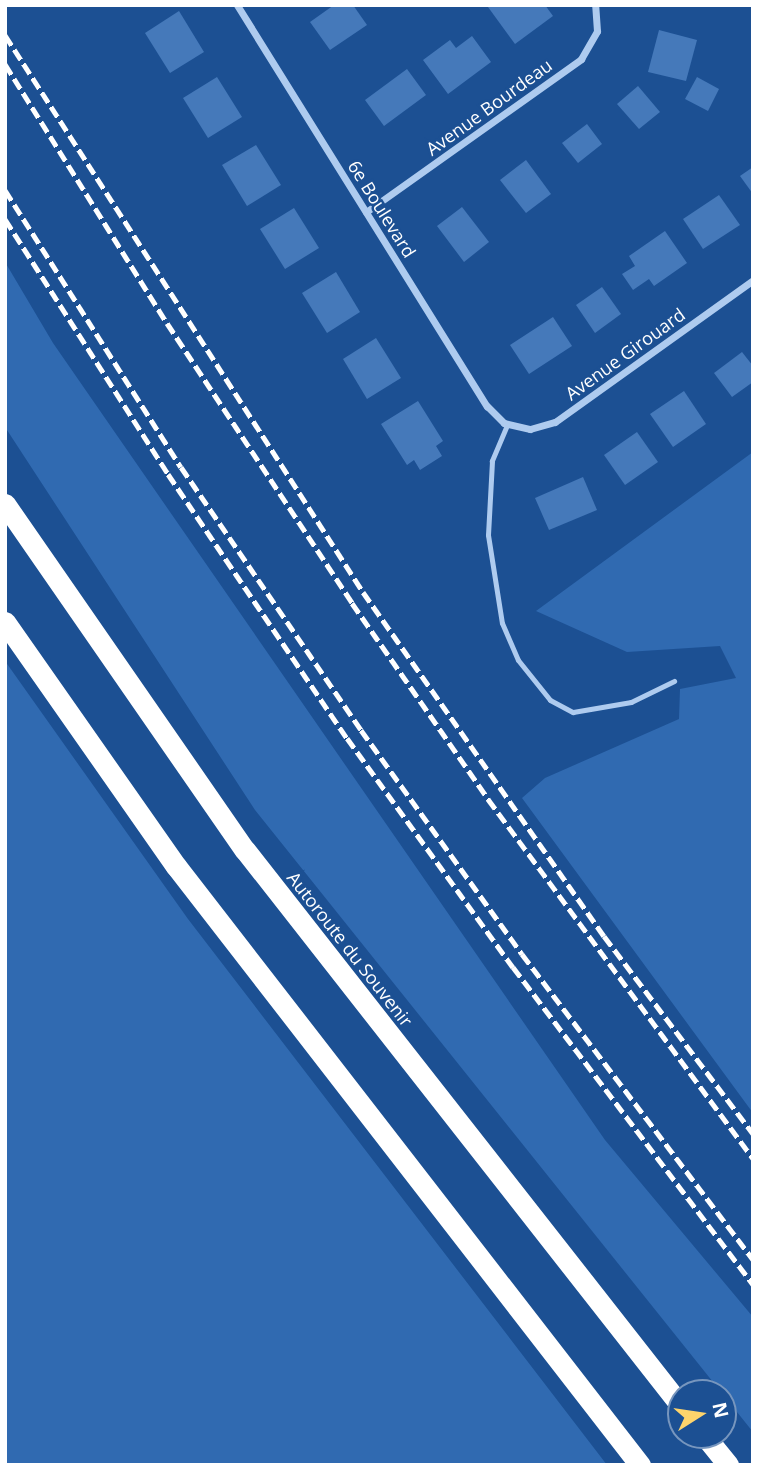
<!DOCTYPE html>
<html>
<head>
<meta charset="utf-8">
<style>
	body { margin:0 }
	#map { position:relative; width:758px; height:1470px; overflow:hidden; background:#1c5093; font-family:"Open Sans",sans-serif }
	div>[style] { position:absolute }
	[style*='--x'] { left:calc(var(--x)*1px); top:calc(var(--y)*1px); width:calc(var(--w)*1px); rotate:calc(var(--a)*1deg) }
	.green>* { inset:0; background:#306ab1 }
	.building>* { inset:0; background:#4579ba }
	.lane>* { height:5px; margin:-2.5px; padding:0 2.5px; transform-origin:2.5px; border-radius:2.5px; background:#aecbef }
	.street>* { height:7px; margin:-3.5px; padding:0 3.5px; transform-origin:3.5px; border-radius:3.5px; background:#aecbef }
	.highway>* { height:21px; margin:-10.5px; padding:0 10.5px; transform-origin:10.5px; border-radius:10.5px; background:#fff }
	.rail>* { height:5px; margin-top:-2.5px; transform-origin:0; background:repeating-linear-gradient(90deg,#fff 0 12px,transparent 0 17px) }
	span { translate:-50% -50%; white-space:nowrap; text-align:center; line-height:1.15; -webkit-text-stroke:5px #1c5093; paint-order:stroke }
	.street-label { font-size:18px; color:#fff }
	.frame { position:absolute; inset:0; border:7px solid #fff; pointer-events:none }
	.north { position:absolute; left:667px; top:1379px; width:70px; height:70px; box-sizing:border-box; background:#1c5093; border:2px solid #7796be; border-radius:50%; rotate:78deg; font-size:19px; font-weight:700; line-height:28px; text-align:center; color:#fff }
	.north::after { content:''; display:block; margin:auto; width:24px; height:32px; background:#fed46c; clip-path:polygon(50% 0,100% 100%,50% 72%,0 100%) }
</style>
</head>
<body>
<div id="map">
	<div class="green">
		<i style="clip-path:polygon(5px 262px,53px 343px,605px 1140px,753px 1317px,753px 1432px,255px 810px,5px 427px)"></i>
		<i style="clip-path:polygon(753px 452px,753px 1113px,522px 798px,545px 778px,679px 719px,680px 689px,736px 678px,720px 646px,627px 652px,536px 611px)"></i>
		<i style="clip-path:polygon(5px 661px,188px 919px,607px 1465px,5px 1465px)"></i>
	</div>
	<div class="building">
		<i style="clip-path:polygon(334px 5px,353px 5px,367px 25px,330px 50px,310px 22px)"></i>
		<i style="clip-path:polygon(545px 5px,553px 16px,515px 44px,488px 7px)"></i>
		<i style="clip-path:polygon(179px 11px,204px 52px,170px 73px,145px 33px)"></i>
		<i style="clip-path:polygon(659px 30px,697px 40px,686px 81px,648px 72px)"></i>
		<i style="clip-path:polygon(472px 36px,491px 62px,448px 94px,423px 60px,450px 40px,456px 48px)"></i>
		<i style="clip-path:polygon(407px 69px,426px 95px,384px 126px,365px 100px)"></i>
		<i style="clip-path:polygon(217px 77px,242px 117px,208px 138px,183px 98px)"></i>
		<i style="clip-path:polygon(697px 77px,719px 89px,708px 111px,685px 99px)"></i>
		<i style="clip-path:polygon(638px 86px,660px 112px,639px 129px,617px 104px)"></i>
		<i style="clip-path:polygon(587px 124px,602px 144px,578px 163px,562px 143px)"></i>
		<i style="clip-path:polygon(256px 145px,281px 185px,247px 206px,222px 165px)"></i>
		<i style="clip-path:polygon(526px 160px,551px 194px,526px 213px,500px 180px)"></i>
		<i style="clip-path:polygon(753px 167px,753px 194px,740px 176px)"></i>
		<i style="clip-path:polygon(719px 195px,740px 225px,703px 249px,683px 219px)"></i>
		<i style="clip-path:polygon(462px 207px,489px 242px,464px 262px,437px 226px)"></i>
		<i style="clip-path:polygon(294px 208px,319px 248px,285px 269px,260px 229px)"></i>
		<i style="clip-path:polygon(665px 231px,687px 263px,654px 286px,649px 279px,633px 290px,622px 274px,635px 266px,629px 256px)"></i>
		<i style="clip-path:polygon(336px 272px,360px 312px,327px 333px,302px 293px)"></i>
		<i style="clip-path:polygon(602px 287px,621px 314px,595px 333px,576px 305px)"></i>
		<i style="clip-path:polygon(553px 317px,572px 346px,529px 374px,510px 345px)"></i>
		<i style="clip-path:polygon(376px 338px,401px 378px,367px 399px,343px 359px)"></i>
		<i style="clip-path:polygon(742px 352px,753px 366px,753px 382px,732px 397px,714px 373px)"></i>
		<i style="clip-path:polygon(684px 391px,706px 424px,673px 447px,650px 414px)"></i>
		<i style="clip-path:polygon(418px 401px,443px 441px,436px 446px,442px 456px,420px 470px,414px 460px,407px 465px,381px 424px)"></i>
		<i style="clip-path:polygon(637px 432px,658px 462px,625px 485px,604px 455px)"></i>
		<i style="clip-path:polygon(583px 477px,597px 510px,549px 530px,535px 498px)"></i>
	</div>
	<div class="lane">
		<i style="--x:507;--y:425;--w:39;--a:113"></i>
		<i style="--x:492;--y:461;--w:74;--a:93.1"></i>
		<i style="--x:488;--y:535;--w:89;--a:81"></i>
		<i style="--x:502;--y:623;--w:40;--a:66.6"></i>
		<i style="--x:518;--y:660;--w:51;--a:51.3"></i>
		<i style="--x:550;--y:700;--w:26;--a:28"></i>
		<i style="--x:573;--y:712;--w:59;--a:-9.8"></i>
		<i style="--x:631;--y:702;--w:48;--a:-26"></i>
	</div>
	<div class="street">
		<i style="--x:237;--y:5;--w:473;--a:58.1"></i>
		<i style="--x:487;--y:406;--w:24;--a:45"></i>
		<i style="--x:504;--y:423;--w:27;--a:13"></i>
		<i style="--x:530;--y:429;--w:26;--a:-16"></i>
		<i style="--x:555;--y:422;--w:244;--a:-35.6"></i>
		<i style="--x:366;--y:212;--w:264;--a:-35.4"></i>
		<i style="--x:581;--y:59;--w:32;--a:-60"></i>
		<i style="--x:597;--y:31;--w:26;--a:-94"></i>
	</div>
	<div class="highway">
		<i style="--x:5;--y:504;--w:421;--a:55.3"></i>
		<i style="--x:245;--y:850;--w:707;--a:51.9"></i>
		<i style="--x:5;--y:622;--w:298;--a:55"></i>
		<i style="--x:176;--y:866;--w:758;--a:52.24"></i>
		<i style="--x:704;--y:1435;--w:38;--a:51"></i>
	</div>
	<div class="rail">
		<i style="--x:5;--y:35;--w:662;--a:57.27"></i>
		<i style="--x:363;--y:592;--w:420;--a:55"></i>
		<i style="--x:604;--y:936;--w:248;--a:53"></i>
		<i style="--x:5;--y:64;--w:305;--a:58"></i>
		<i style="--x:167;--y:323;--w:336;--a:56.5"></i>
		<i style="--x:352;--y:603;--w:239;--a:55.2"></i>
		<i style="--x:488;--y:799;--w:447;--a:53.6"></i>
		<i style="--x:5;--y:190;--w:328;--a:57.6"></i>
		<i style="--x:181;--y:467;--w:319;--a:55.6"></i>
		<i style="--x:361;--y:730;--w:276;--a:54.3"></i>
		<i style="--x:522;--y:954;--w:383;--a:52.9"></i>
		<i style="--x:5;--y:219;--w:303;--a:57.4"></i>
		<i style="--x:168;--y:474;--w:319;--a:55.9"></i>
		<i style="--x:347;--y:738;--w:283;--a:54.1"></i>
		<i style="--x:513;--y:967;--w:398;--a:52.9"></i>
	</div>
	<div class="street-label">
		<span style="left:489px;top:107px;rotate:-36deg">Avenue Bourdeau</span>
		<span style="left:382px;top:209px;rotate:58deg">6e Boulevard</span>
		<span style="left:625px;top:354px;rotate:-36deg">Avenue Girouard</span>
		<span style="left:350px;top:949px;rotate:52deg">Autoroute du Souvenir</span>
	</div>
	<div class="frame"></div>
	<div class="north">N</div>
</div>
</body>
</html>
